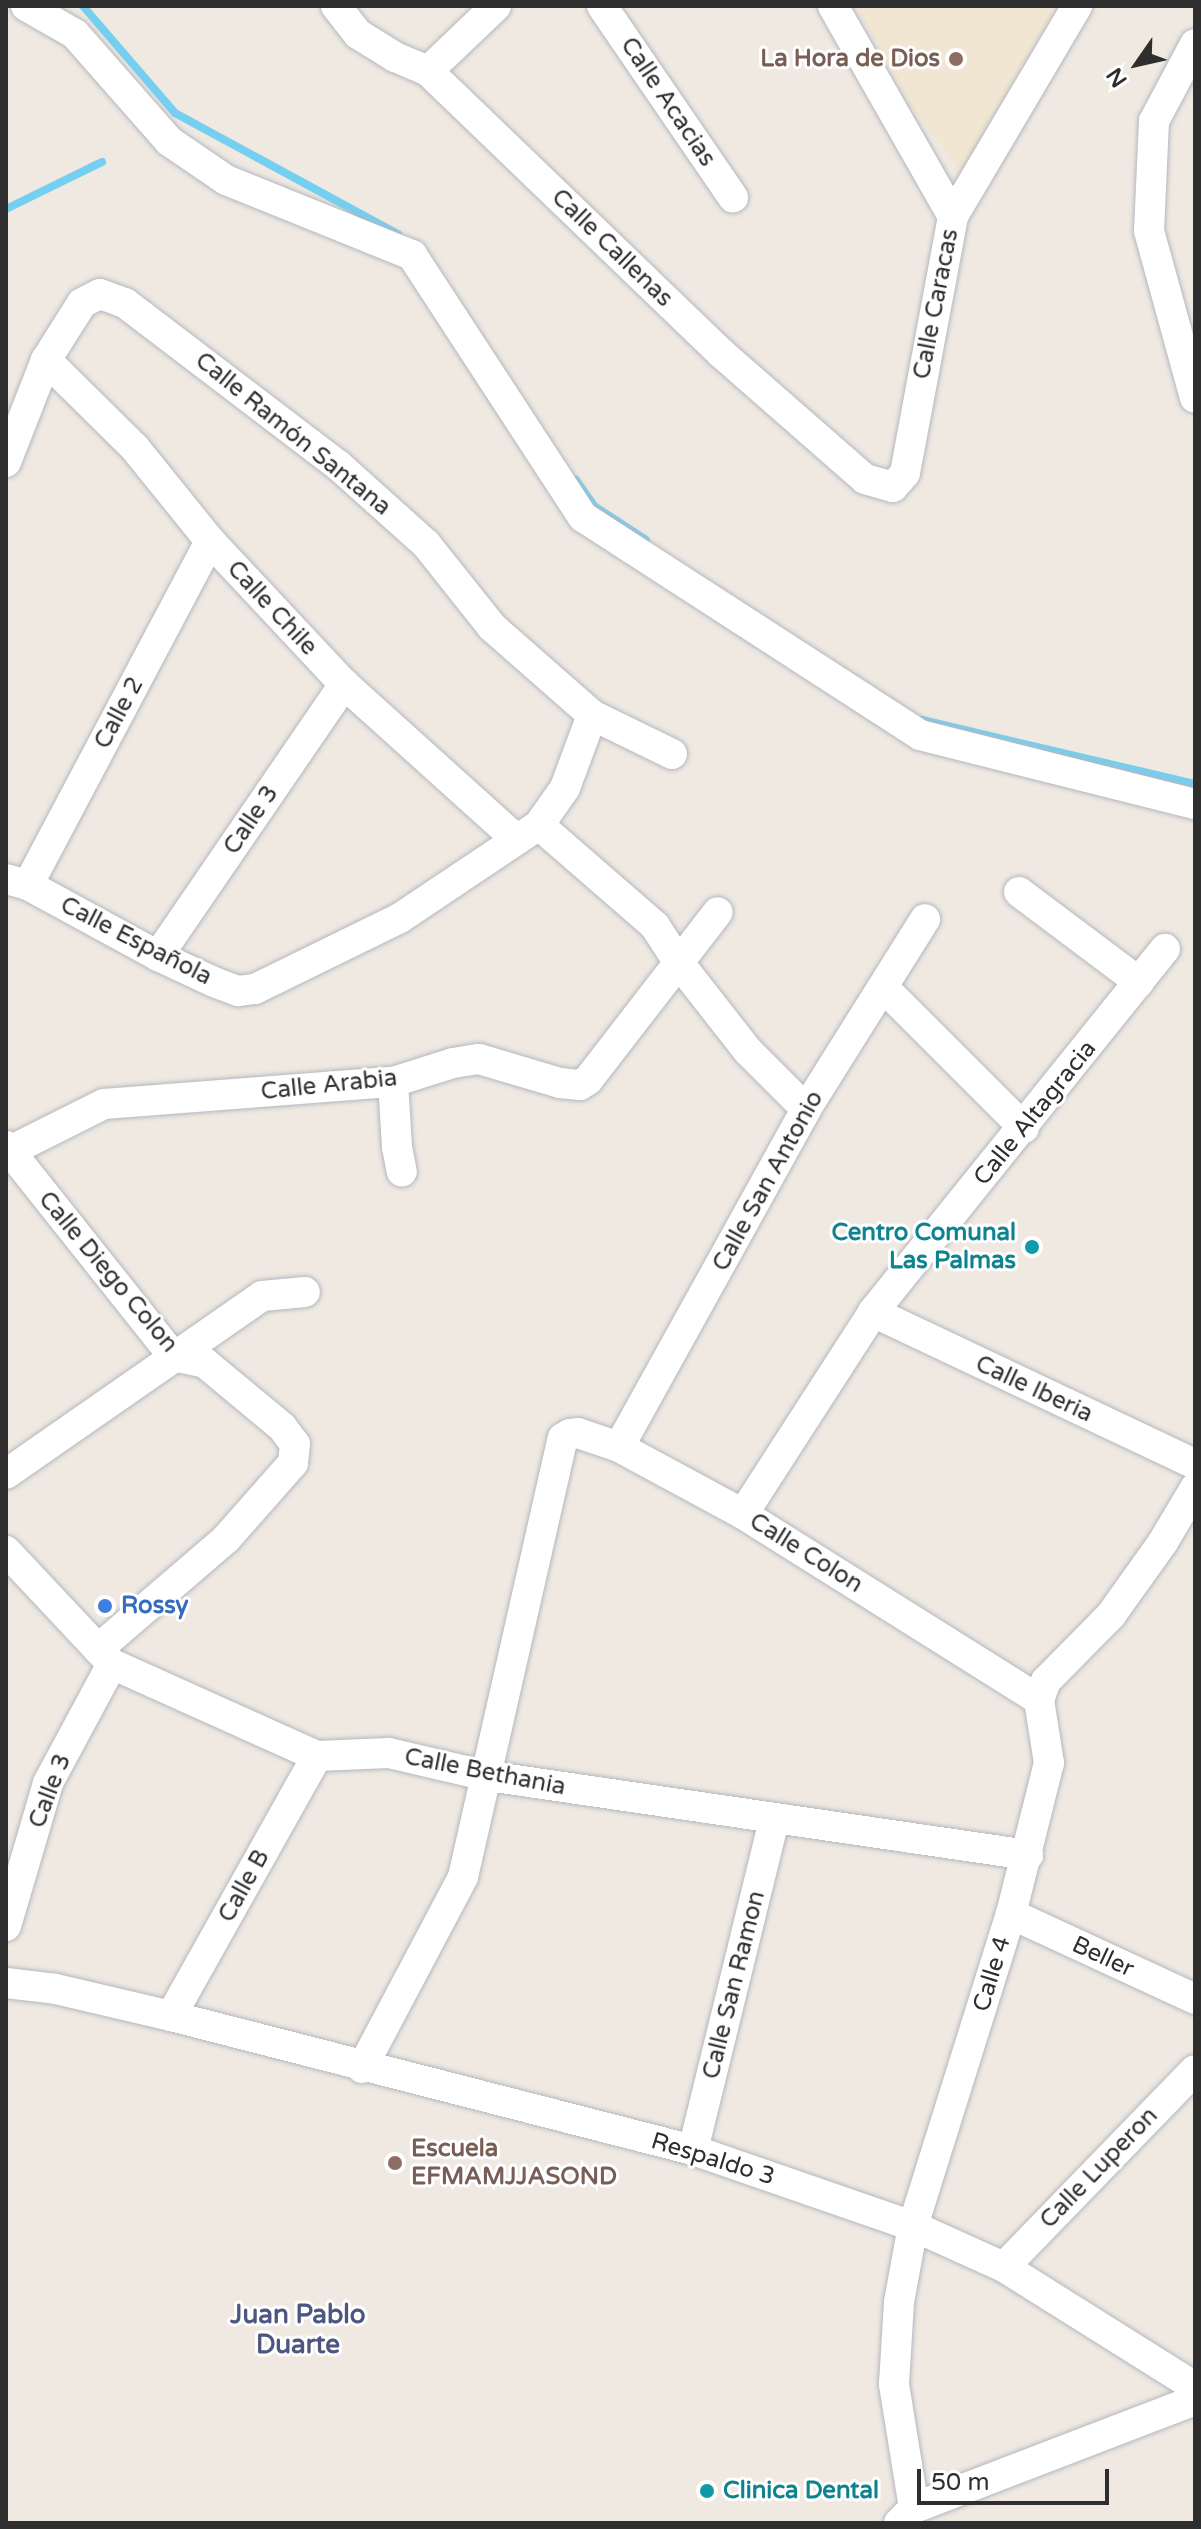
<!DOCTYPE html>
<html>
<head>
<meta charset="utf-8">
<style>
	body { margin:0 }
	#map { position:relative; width:1201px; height:2529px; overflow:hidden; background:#efe9e1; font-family:"Varela Round",sans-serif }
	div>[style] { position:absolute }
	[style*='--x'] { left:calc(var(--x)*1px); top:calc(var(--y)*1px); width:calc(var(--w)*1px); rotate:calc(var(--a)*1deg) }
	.education>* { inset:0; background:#f0e6d1 }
	.stream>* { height:8px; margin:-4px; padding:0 4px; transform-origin:4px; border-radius:4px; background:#75cff0 }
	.roads { filter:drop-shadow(0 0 2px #b4b7c1) drop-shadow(0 0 2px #b4b7c1) }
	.minor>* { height:30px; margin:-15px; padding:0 15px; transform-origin:15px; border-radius:15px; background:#fff }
	.dots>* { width:22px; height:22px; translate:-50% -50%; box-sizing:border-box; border:4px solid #fff; border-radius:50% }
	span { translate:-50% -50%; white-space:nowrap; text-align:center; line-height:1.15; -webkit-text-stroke:6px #fff; paint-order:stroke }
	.education-label { font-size:24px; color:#785e54; font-weight:700 }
	.right { translate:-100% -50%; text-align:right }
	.left { translate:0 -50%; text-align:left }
	.street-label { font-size:24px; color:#2e2e2e }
	.culture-label { font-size:24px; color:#0d838f; font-weight:700 }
	.shop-label { font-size:24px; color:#366cbe; font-weight:700 }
	.neighbourhood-label { font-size:26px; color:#4d5680; font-weight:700 }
	.frame { position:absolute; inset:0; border:8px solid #2e2e2e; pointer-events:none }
	.north { position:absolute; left:1097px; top:24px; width:80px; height:80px; -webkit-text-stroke:6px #fff; paint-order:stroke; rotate:236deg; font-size:22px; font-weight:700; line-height:32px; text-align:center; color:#2e2e2e }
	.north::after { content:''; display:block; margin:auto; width:28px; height:36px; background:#2e2e2e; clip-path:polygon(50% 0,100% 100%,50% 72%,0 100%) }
	.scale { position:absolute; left:917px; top:2469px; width:192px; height:36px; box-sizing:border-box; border:4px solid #2e2e2e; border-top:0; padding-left:10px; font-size:24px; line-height:28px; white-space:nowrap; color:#2e2e2e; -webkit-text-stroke:6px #fff; paint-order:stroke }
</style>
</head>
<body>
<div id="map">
	<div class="education">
		<i style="clip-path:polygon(855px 6px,1057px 6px,961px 172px,916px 113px)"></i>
	</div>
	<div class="stream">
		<i style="--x:83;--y:6;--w:141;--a:49.3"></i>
		<i style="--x:175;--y:113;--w:254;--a:28.5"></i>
		<i style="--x:6;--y:209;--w:107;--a:-26.1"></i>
		<i style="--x:576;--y:480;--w:32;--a:55"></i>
		<i style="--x:594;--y:506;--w:62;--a:33.2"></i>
		<i style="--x:922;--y:720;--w:280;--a:13.2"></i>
	</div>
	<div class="roads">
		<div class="minor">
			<i style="--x:26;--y:6;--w:56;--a:29.7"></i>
			<i style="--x:75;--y:34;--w:142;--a:48.7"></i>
			<i style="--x:169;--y:141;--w:69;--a:34.4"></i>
			<i style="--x:226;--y:180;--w:201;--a:22"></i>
			<i style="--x:412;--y:255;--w:313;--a:56.9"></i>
			<i style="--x:583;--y:517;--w:401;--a:32.9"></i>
			<i style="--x:920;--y:735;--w:284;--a:14.1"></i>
			<i style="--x:336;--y:6;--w:36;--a:52"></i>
			<i style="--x:358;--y:34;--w:44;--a:31.9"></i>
			<i style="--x:395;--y:57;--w:36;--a:23"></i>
			<i style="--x:428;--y:71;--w:407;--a:43.9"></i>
			<i style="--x:721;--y:353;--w:191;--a:41.2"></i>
			<i style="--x:865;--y:479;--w:29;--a:16"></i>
			<i style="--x:893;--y:487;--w:18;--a:-49"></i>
			<i style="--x:905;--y:473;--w:261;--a:-79.4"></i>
			<i style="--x:953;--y:216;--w:244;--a:-59.4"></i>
			<i style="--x:602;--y:6;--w:232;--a:55.6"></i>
			<i style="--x:833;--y:6;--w:242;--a:60.3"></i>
			<i style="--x:1195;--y:44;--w:87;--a:118"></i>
			<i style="--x:1154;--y:121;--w:110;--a:92.6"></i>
			<i style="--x:1149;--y:231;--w:173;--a:74.6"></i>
			<i style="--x:428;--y:71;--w:94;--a:-43.7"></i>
			<i style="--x:46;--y:360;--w:125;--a:44.7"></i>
			<i style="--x:135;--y:448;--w:119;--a:51.1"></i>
			<i style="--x:210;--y:541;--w:196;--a:46.9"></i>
			<i style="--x:344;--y:684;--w:232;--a:42"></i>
			<i style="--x:6;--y:462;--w:110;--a:-68.6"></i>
			<i style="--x:46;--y:360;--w:67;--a:-57.7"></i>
			<i style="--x:82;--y:303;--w:20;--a:-27"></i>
			<i style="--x:100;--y:294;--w:27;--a:20"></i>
			<i style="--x:125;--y:303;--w:269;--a:37.3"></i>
			<i style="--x:339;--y:466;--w:117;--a:41.9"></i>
			<i style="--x:426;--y:544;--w:106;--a:51.5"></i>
			<i style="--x:492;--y:627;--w:133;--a:41.3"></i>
			<i style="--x:592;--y:715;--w:89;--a:26"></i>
			<i style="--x:539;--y:825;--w:154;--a:41"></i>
			<i style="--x:655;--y:926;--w:44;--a:57"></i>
			<i style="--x:679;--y:963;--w:112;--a:51.9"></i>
			<i style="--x:748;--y:1051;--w:82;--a:45"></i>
			<i style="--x:6;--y:879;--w:23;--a:15"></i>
			<i style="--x:28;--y:885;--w:148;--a:28.6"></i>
			<i style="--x:158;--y:956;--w:62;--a:24.9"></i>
			<i style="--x:214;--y:982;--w:26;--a:21"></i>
			<i style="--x:238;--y:991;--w:17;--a:-7"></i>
			<i style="--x:255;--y:989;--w:161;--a:-26.1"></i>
			<i style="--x:400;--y:918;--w:167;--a:-33.8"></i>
			<i style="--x:539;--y:825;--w:45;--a:-54.9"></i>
			<i style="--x:565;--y:788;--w:78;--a:-69.7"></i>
			<i style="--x:28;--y:885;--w:389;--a:-62.1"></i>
			<i style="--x:1019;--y:892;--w:150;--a:36.9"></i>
			<i style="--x:158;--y:956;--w:330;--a:-55.6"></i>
			<i style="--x:884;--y:988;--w:198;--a:45"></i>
			<i style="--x:393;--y:1082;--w:65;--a:86.5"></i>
			<i style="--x:397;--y:1147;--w:25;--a:79"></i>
			<i style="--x:6;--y:1146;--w:268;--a:51.5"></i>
			<i style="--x:173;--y:1356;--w:33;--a:12"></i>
			<i style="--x:205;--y:1363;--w:100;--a:39.7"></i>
			<i style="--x:282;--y:1427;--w:21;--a:53"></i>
			<i style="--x:295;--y:1444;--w:19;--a:96"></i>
			<i style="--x:293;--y:1463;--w:101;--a:131.4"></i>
			<i style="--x:226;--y:1539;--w:169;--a:139.3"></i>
			<i style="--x:6;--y:1153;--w:110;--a:-26.6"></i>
			<i style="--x:104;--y:1104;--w:290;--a:-4.4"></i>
			<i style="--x:393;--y:1082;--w:63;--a:-17.6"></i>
			<i style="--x:453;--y:1063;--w:26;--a:-9"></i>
			<i style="--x:479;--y:1059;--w:84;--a:16.5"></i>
			<i style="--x:560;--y:1083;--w:20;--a:6"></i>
			<i style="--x:580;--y:1085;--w:9;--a:-32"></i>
			<i style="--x:588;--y:1080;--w:212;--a:-52.3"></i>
			<i style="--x:873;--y:1312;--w:356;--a:25.3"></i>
			<i style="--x:619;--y:1447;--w:386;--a:-61"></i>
			<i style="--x:806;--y:1109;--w:224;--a:-57.9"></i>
			<i style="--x:6;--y:1474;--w:312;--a:-34.8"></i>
			<i style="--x:262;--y:1296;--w:43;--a:-5.3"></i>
			<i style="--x:743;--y:1514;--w:240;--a:-57.2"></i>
			<i style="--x:873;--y:1312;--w:466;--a:-51.2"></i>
			<i style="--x:6;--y:1551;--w:155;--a:46.8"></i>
			<i style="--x:112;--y:1664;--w:225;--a:24.2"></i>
			<i style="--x:317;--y:1756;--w:72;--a:-2.4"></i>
			<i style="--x:389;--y:1753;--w:102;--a:13.1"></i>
			<i style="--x:488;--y:1776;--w:546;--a:8.32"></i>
			<i style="--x:1011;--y:1914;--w:203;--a:24.8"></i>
			<i style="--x:6;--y:1926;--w:149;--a:-73.6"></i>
			<i style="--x:48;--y:1783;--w:135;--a:-61.7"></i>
			<i style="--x:6;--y:1983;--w:50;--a:6.8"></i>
			<i style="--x:56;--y:1989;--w:118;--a:13.2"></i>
			<i style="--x:171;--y:2016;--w:539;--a:14.4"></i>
			<i style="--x:693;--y:2150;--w:233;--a:19.1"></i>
			<i style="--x:913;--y:2226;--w:100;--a:24.3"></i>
			<i style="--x:1004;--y:2267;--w:226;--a:32.1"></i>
			<i style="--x:171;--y:2016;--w:298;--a:-60.7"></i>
			<i style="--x:362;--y:2068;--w:216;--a:-62.1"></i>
			<i style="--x:463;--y:1877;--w:450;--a:-77.2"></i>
			<i style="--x:563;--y:1438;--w:8;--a:-30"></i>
			<i style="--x:570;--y:1434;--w:8;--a:-7"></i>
			<i style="--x:578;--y:1433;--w:43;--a:18.9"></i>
			<i style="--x:619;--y:1447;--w:141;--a:28.4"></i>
			<i style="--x:743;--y:1514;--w:350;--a:32.1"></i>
			<i style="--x:693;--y:2150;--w:340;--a:-76.2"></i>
			<i style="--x:1004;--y:2267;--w:274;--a:-45.9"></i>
			<i style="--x:914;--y:2508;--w:126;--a:-99.2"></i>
			<i style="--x:894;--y:2384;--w:82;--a:-86.5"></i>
			<i style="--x:899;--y:2302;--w:77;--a:-79.6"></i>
			<i style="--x:913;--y:2226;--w:327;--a:-72.6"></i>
			<i style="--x:1011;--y:1914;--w:156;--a:-75.9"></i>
			<i style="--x:1049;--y:1763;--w:64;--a:-99"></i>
			<i style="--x:1039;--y:1700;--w:20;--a:-70"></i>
			<i style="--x:1046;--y:1681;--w:93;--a:-45.4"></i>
			<i style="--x:1111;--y:1615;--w:90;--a:-54.5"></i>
			<i style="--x:1163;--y:1542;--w:63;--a:-59.3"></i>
			<i style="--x:899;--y:2523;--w:21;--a:-45"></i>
			<i style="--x:914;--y:2508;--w:301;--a:-21"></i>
		</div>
	</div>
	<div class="dots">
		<i style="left:956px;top:59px;background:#8d6e63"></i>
		<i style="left:1032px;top:1247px;background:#0f9aa8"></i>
		<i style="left:105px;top:1606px;background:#3f7fe0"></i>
		<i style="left:395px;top:2163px;background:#8d6e63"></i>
		<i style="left:707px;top:2491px;background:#0f9aa8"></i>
	</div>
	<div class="education-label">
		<span class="right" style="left:940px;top:59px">La Hora de Dios</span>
		<span class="left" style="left:411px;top:2163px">Escuela<br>EFMAMJJASOND</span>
	</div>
	<div class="street-label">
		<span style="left:668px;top:102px;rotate:56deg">Calle Acacias</span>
		<span style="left:612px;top:248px;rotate:44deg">Calle Callenas</span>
		<span style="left:936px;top:304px;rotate:-79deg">Calle Caracas</span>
		<span style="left:293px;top:434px;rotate:39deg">Calle Ramón Santana</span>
		<span style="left:272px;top:608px;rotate:47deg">Calle Chile</span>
		<span style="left:119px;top:713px;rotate:-62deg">Calle 2</span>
		<span style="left:251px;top:820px;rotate:-56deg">Calle 3</span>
		<span style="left:136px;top:941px;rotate:27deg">Calle Española</span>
		<span style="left:329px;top:1085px;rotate:-6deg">Calle Arabia</span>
		<span style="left:1035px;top:1113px;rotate:-51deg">Calle Altagracia</span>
		<span style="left:768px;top:1181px;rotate:-61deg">Calle San Antonio</span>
		<span style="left:108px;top:1272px;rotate:50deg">Calle Diego Colon</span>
		<span style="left:1034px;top:1389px;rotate:25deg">Calle Iberia</span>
		<span style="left:806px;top:1553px;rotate:32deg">Calle Colon</span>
		<span style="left:485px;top:1772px;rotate:11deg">Calle Bethania</span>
		<span style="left:50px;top:1791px;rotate:-69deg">Calle 3</span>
		<span style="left:244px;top:1886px;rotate:-61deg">Calle B</span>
		<span style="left:1103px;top:1957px;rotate:25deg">Beller</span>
		<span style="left:992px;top:1974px;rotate:-73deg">Calle 4</span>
		<span style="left:734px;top:1985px;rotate:-76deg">Calle San Ramon</span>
		<span style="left:713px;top:2159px;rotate:17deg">Respaldo 3</span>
		<span style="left:1099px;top:2168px;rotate:-46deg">Calle Luperon</span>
	</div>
	<div class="culture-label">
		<span class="right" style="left:1016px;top:1247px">Centro Comunal<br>Las Palmas</span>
		<span class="left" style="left:723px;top:2491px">Clinica Dental</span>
	</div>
	<div class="shop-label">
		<span class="left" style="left:121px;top:1606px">Rossy</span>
	</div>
	<div class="neighbourhood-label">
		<span style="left:298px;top:2330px">Juan Pablo<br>Duarte</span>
	</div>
	<div class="frame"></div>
	<div class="north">N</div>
	<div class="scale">50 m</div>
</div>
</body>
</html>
